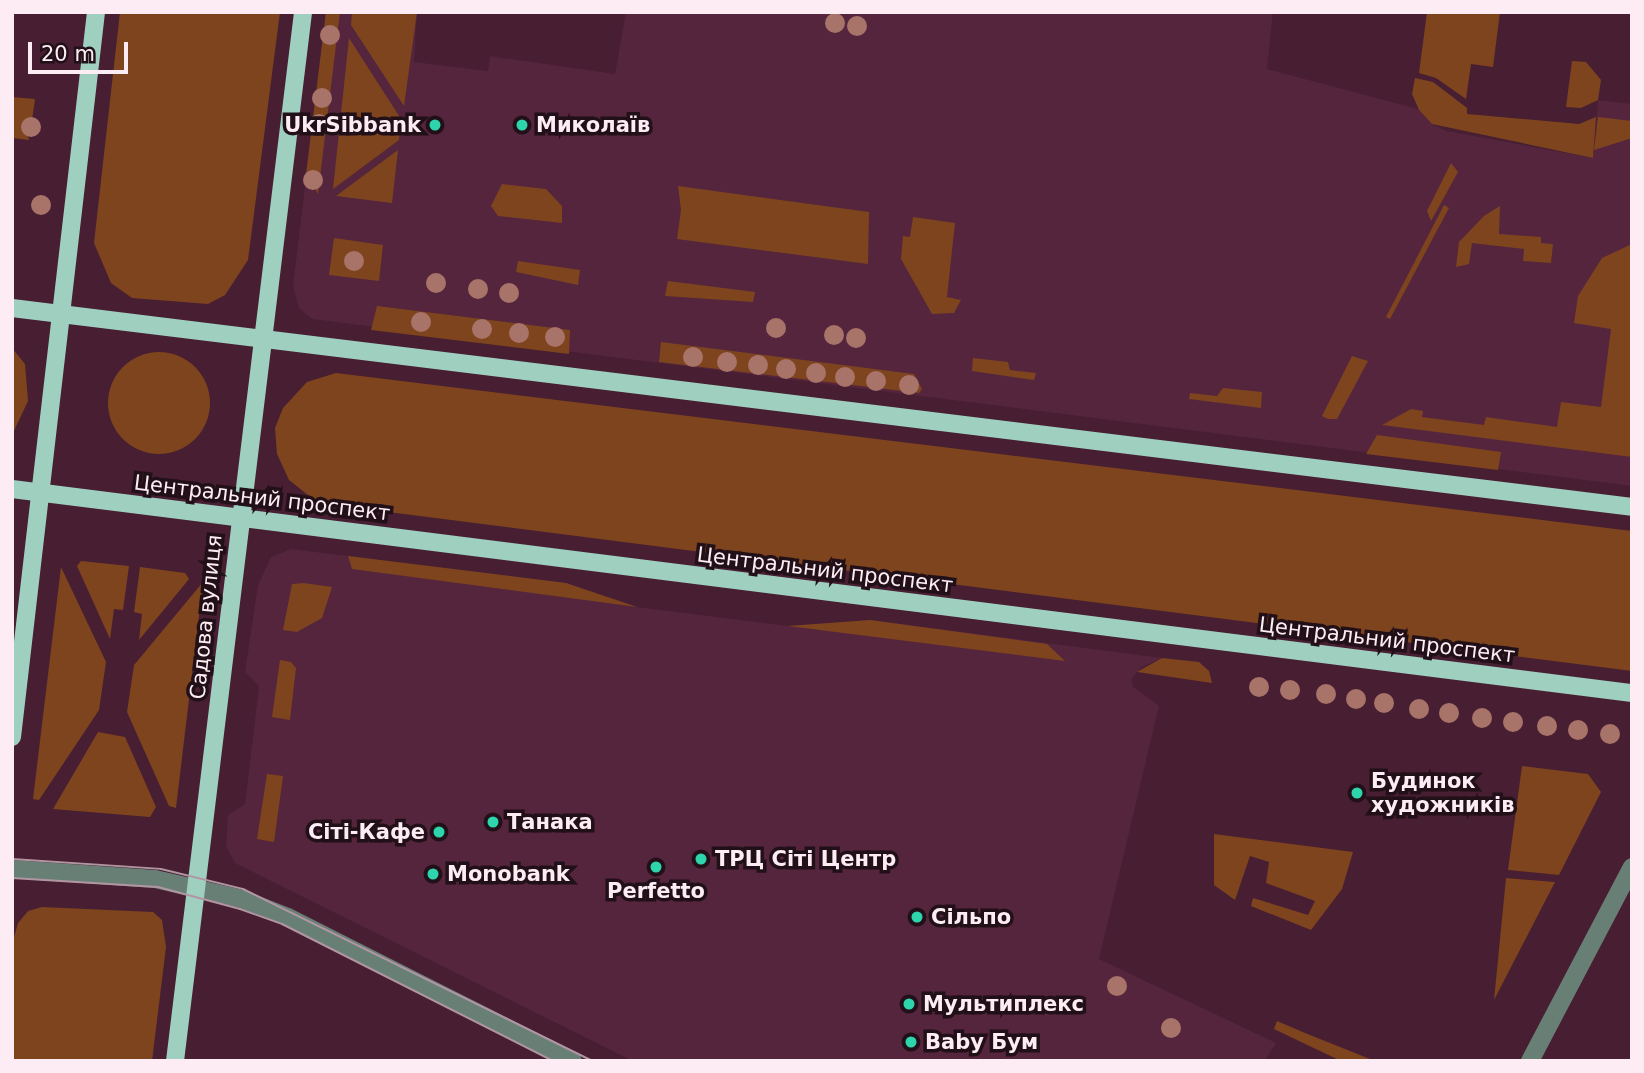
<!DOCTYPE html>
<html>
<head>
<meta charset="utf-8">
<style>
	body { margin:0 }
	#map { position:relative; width:1644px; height:1073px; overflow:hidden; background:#471e32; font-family:"DejaVu Sans",sans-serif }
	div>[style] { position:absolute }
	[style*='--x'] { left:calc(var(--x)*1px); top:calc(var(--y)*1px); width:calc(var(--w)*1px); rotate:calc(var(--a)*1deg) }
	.built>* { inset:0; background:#54253d }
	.green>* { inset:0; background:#7e441e }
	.round { border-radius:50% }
	.minor>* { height:18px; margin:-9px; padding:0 9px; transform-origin:9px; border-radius:9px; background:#687f76 }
	.major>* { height:18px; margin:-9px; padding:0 9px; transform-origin:9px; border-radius:9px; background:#9fd0bf }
	.tram>* { height:2px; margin:-1px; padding:0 1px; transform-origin:1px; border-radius:1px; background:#b196a2 }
	.trees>* { width:20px; height:20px; margin:-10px; border-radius:50%; background:#a87368 }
	.dots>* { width:19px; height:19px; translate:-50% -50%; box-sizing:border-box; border:4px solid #221018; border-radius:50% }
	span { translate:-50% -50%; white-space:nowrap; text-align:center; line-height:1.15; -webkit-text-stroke:7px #221018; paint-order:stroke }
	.poi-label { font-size:21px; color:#fdecf3; font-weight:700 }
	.right { translate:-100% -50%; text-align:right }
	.left { translate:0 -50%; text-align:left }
	.street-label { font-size:21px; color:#fdecf3 }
	.frame { position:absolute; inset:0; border:14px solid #fdecf3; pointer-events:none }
	.scale { position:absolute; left:28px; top:42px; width:100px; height:32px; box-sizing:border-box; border:4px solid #fdecf3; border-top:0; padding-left:9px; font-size:21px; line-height:24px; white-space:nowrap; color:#fdecf3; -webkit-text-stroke:5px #221018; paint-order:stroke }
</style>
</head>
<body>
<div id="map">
	<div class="built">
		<i style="clip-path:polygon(326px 12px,417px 12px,414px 62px,488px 71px,490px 56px,615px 74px,626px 12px,1273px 12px,1267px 69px,1418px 109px,1432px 124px,1447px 131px,1593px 158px,1598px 100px,1632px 104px,1632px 486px,312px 319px,299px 308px,293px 286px)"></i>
		<i style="clip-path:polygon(291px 549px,566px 583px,637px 607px,788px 626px,870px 620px,1162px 658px,1142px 667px,1132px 678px,1132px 686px,1159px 706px,1099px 959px,1276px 1043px,1265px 1061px,633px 1061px,287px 889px,235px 863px,226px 847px,228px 815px,245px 804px,259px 686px,245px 672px,258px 585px,271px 557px)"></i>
	</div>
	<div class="green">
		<i style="clip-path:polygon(120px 12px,280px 12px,248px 260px,225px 295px,208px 304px,132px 298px,111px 283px,94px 243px)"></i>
		<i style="clip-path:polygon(326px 12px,340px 12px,318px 194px,306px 174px)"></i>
		<i style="clip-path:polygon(352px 12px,417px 12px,404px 106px,351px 25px)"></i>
		<i style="clip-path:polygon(1427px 12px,1500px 12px,1493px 67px,1471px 64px,1466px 99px,1436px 78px,1419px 73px)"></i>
		<i style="clip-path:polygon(349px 38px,401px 119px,399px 140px,333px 189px)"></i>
		<i style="clip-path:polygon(1572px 61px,1586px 62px,1601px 80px,1598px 100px,1581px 108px,1566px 107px)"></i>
		<i style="clip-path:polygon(1415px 78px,1433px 82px,1467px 108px,1467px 114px,1579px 124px,1596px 117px,1593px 158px,1432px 124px,1419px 110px,1412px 94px)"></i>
		<i style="clip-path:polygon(12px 97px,35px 99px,32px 120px,25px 124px,29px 140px,12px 138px)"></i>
		<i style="clip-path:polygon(1598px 117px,1632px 121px,1632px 138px,1594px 150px)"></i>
		<i style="clip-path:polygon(398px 150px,392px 203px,336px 196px)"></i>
		<i style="clip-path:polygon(1451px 163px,1458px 172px,1431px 221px,1427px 211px)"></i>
		<i style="clip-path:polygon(502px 184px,546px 189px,562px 206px,562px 223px,498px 216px,491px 206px)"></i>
		<i style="clip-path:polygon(678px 186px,869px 212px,868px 264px,677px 239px,681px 210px)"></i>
		<i style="clip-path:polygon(1444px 205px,1449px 208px,1390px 319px,1386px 317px)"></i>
		<i style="clip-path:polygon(1500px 206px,1499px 234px,1541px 237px,1541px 243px,1553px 244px,1551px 263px,1523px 261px,1524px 249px,1472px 243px,1469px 264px,1456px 267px,1459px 242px,1484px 216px)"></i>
		<i style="clip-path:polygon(913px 217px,955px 223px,947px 297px,961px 300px,954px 313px,932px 314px,901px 259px,903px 236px,910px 237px)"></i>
		<i style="clip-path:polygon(334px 238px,383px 245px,379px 281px,329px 275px)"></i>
		<i style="clip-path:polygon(1632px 244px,1632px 457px,1382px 425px,1411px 409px,1423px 411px,1422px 417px,1484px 425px,1486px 417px,1557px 427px,1561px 402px,1601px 407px,1611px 329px,1574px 323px,1578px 296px,1602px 258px)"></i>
		<i style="clip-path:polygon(518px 261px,580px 270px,578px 285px,516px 272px)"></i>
		<i style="clip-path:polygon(668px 281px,755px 292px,753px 302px,665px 296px)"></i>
		<i style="clip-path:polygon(377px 306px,570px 330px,569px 354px,371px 330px)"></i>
		<i style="clip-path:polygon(661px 342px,914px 374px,922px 389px,919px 393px,659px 362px)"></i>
		<i style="clip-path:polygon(12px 348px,25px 364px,28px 401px,12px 435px)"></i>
		<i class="round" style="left:108px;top:352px;width:102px;height:102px"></i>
		<i style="clip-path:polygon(1352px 356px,1368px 361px,1337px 419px,1328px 419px,1322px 416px)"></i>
		<i style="clip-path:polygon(973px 358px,1008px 362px,1010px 370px,1036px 373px,1034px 380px,972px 371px)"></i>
		<i style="clip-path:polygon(336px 373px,1632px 531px,1632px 671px,318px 503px,289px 480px,277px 454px,275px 428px,283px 408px,307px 382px)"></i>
		<i style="clip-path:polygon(1223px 388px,1262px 392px,1261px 408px,1189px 399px,1190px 393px,1217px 396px)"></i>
		<i style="clip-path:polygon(1377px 435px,1501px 452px,1498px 470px,1366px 454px)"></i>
		<i style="clip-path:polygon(348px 556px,566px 583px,637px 607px,352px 569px)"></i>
		<i style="clip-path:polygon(81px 561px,129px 566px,123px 610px,114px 609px,110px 639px,77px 566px)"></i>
		<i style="clip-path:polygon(61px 567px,106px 662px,99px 710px,39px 800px,33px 799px)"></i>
		<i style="clip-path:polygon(140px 567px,185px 573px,189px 579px,139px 640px,142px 614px,134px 612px)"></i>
		<i style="clip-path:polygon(203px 582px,176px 808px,169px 806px,127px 712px,134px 665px)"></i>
		<i style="clip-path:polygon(304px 583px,332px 587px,322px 618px,297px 632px,283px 630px,292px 584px)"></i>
		<i style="clip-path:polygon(870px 620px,1047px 644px,1065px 661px,788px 626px)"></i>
		<i style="clip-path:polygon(1162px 658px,1199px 662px,1209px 671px,1212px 683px,1137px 672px)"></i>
		<i style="clip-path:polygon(280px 660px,291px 662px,296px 668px,290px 720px,272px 717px)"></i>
		<i style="clip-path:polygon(98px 732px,125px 737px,156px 807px,150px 817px,53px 809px)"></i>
		<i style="clip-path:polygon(1522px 766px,1588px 774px,1601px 792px,1559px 875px,1508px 870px)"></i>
		<i style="clip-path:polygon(267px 774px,283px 776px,274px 842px,257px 839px)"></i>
		<i style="clip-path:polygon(1214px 834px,1353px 852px,1342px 889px,1311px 930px,1251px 906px,1253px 898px,1308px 915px,1315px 901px,1266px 883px,1269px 862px,1250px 856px,1235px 900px,1214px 885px)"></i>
		<i style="clip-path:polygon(1506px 878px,1555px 882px,1494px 1000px)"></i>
		<i style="clip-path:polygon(42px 907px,153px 912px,162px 920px,166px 947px,152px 1061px,12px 1061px,12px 944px,18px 923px,28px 911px)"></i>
		<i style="clip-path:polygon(1277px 1021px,1305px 1033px,1375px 1061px,1341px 1061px,1274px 1029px)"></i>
	</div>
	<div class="minor">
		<i style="--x:12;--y:869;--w:143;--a:4"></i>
		<i style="--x:155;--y:879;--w:89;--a:12.9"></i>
		<i style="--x:242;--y:899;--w:49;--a:21.4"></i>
		<i style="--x:288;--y:917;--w:319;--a:26.8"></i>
		<i style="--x:1530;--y:1061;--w:219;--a:-62.3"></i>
	</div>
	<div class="major">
		<i style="--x:12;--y:308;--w:1632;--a:7"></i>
		<i style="--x:12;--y:489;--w:1633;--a:7.18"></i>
		<i style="--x:12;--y:737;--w:730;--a:-83.39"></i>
		<i style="--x:175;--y:1061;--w:1057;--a:-83.04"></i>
	</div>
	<div class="tram">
		<i style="--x:12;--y:859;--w:149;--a:3.8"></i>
		<i style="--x:161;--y:869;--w:84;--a:13.7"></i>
		<i style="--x:243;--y:889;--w:389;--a:26.2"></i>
		<i style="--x:12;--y:878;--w:146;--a:3.5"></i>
		<i style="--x:158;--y:887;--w:85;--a:15"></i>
		<i style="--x:240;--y:909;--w:45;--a:19.7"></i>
		<i style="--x:282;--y:924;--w:304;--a:26.8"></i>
	</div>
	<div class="trees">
		<i style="left:835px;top:23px"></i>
		<i style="left:857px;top:26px"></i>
		<i style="left:330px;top:35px"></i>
		<i style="left:322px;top:98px"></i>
		<i style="left:319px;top:124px"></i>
		<i style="left:31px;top:127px"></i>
		<i style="left:313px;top:180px"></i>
		<i style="left:41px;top:205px"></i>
		<i style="left:354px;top:261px"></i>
		<i style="left:436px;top:283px"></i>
		<i style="left:478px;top:289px"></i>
		<i style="left:509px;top:293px"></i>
		<i style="left:421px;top:322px"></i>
		<i style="left:776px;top:328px"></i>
		<i style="left:482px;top:329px"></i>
		<i style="left:519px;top:333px"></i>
		<i style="left:834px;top:335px"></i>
		<i style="left:555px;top:337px"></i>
		<i style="left:856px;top:338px"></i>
		<i style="left:693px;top:357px"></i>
		<i style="left:727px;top:362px"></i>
		<i style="left:758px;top:365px"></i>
		<i style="left:786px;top:369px"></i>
		<i style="left:816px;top:373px"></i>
		<i style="left:845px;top:377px"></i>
		<i style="left:876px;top:381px"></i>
		<i style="left:909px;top:385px"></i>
		<i style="left:1259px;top:687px"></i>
		<i style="left:1290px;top:690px"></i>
		<i style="left:1326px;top:694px"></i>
		<i style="left:1356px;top:699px"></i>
		<i style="left:1384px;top:703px"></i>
		<i style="left:1419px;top:709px"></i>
		<i style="left:1449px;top:713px"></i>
		<i style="left:1482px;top:718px"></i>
		<i style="left:1513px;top:722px"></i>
		<i style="left:1547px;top:726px"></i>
		<i style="left:1578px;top:730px"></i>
		<i style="left:1610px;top:734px"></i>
		<i style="left:1117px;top:986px"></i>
		<i style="left:1171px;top:1028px"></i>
	</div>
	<div class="dots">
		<i style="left:435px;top:125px;background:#2ed4ab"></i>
		<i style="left:522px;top:125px;background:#2ed4ab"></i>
		<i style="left:1357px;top:793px;background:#2ed4ab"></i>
		<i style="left:493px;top:822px;background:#2ed4ab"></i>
		<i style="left:439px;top:832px;background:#2ed4ab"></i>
		<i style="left:701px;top:859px;background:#2ed4ab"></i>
		<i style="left:656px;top:867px;background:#2ed4ab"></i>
		<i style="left:433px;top:874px;background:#2ed4ab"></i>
		<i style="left:917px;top:917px;background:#2ed4ab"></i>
		<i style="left:909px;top:1004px;background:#2ed4ab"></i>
		<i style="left:911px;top:1042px;background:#2ed4ab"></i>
	</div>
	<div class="poi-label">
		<span class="right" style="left:421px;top:125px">UkrSibbank</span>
		<span class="left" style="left:536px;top:125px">Миколаїв</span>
		<span class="left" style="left:1371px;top:793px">Будинок<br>художників</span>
		<span class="left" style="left:507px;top:822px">Танака</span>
		<span class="right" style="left:425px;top:832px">Сіті-Кафе</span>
		<span class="left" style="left:715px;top:859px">ТРЦ Сіті Центр</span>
		<span class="left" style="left:447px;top:874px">Monobank</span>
		<span style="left:656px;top:891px">Perfetto</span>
		<span class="left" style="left:931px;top:917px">Сільпо</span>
		<span class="left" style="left:923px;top:1004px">Мультиплекс</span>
		<span class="left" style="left:925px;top:1042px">Baby Бум</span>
	</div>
	<div class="street-label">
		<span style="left:262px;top:498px;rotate:7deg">Центральний проспект</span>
		<span style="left:825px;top:570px;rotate:7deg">Центральний проспект</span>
		<span style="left:206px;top:617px;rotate:-84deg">Садова вулиця</span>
		<span style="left:1387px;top:640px;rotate:7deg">Центральний проспект</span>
	</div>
	<div class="frame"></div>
	<div class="scale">20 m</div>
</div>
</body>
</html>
